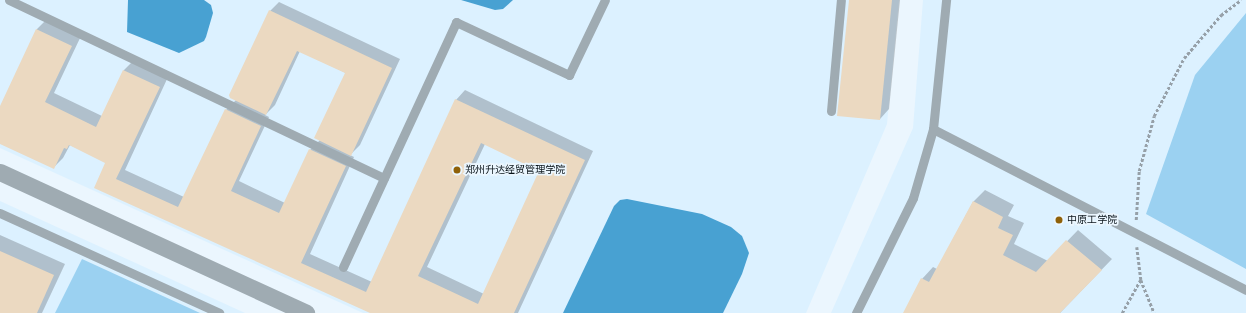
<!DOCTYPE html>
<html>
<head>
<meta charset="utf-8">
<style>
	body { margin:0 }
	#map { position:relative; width:1246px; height:313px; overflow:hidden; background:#ebf6fe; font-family:"Roboto Condensed","Noto Sans SC",sans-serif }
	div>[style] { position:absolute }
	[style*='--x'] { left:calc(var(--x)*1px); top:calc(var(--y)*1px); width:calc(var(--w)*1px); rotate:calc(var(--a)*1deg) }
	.built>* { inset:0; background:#dcf1ff }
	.green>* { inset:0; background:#9bd1f1 }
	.water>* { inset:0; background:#48a1d2 }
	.shadow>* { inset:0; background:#0003 }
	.building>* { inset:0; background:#ebd9c1 }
	.path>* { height:2.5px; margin-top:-1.25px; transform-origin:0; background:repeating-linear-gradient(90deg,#96a0a8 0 3px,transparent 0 5px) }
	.lane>* { height:9px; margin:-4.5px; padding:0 4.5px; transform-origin:4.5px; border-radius:4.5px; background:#9fabb2 }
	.street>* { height:17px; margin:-8.5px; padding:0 8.5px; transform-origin:8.5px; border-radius:8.5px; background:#9fabb2 }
	.dots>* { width:11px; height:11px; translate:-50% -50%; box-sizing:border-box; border:2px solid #ebf6fe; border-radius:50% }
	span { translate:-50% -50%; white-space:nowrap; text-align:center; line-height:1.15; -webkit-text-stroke:3.5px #ebf6fe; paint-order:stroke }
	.poi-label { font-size:10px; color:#091319 }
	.left { translate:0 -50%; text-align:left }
</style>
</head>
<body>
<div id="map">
	<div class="built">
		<i style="clip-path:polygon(0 0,899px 0,887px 124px,806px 313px,363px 313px,0 148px)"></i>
		<i style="clip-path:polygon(923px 0,1246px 0,1246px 313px,831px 313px,913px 128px)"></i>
		<i style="clip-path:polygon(0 201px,245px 313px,0 313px)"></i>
	</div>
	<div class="green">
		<i style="clip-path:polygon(1246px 13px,1246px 269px,1146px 214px,1195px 75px)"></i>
		<i style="clip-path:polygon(82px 259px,200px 313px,55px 313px)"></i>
	</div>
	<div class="water">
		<i style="clip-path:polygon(128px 0,204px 0,211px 5px,213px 13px,206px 37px,204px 41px,179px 53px,127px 32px)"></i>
		<i style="clip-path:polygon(461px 0,513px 0,503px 9px,495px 10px)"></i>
		<i style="clip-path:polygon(627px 199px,702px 214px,731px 227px,742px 236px,749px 253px,742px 274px,723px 313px,563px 313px,614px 206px,620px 200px)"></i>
	</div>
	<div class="shadow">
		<i style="clip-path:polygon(850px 0,900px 0,889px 109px,880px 119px)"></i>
		<i style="clip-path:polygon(evenodd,279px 2px,400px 59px,360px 145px,350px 155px,354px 157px,310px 254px,372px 282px,456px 100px,465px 90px,593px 151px,518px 313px,373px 313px,96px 187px,107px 162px,70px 145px,63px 158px,54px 167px,0 143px,0 108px,37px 29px,46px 20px,81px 36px,54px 93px,102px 116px,124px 70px,133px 61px,168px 77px,125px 170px,184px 197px,226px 110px,236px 100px,270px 11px,279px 2px,300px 51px,346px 73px,320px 140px,310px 150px,285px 203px,239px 181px,269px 117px,265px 115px,275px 105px,300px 51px,279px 2px,485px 144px,541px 170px,484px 294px,427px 267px,485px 144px)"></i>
		<i style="clip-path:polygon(985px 190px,1014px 205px,1008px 216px,1024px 223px,1014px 244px,1048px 261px,1078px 230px,1112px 259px,1060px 313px,904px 313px,922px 279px,933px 267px,937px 269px,973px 202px)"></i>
		<i style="clip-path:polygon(0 235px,65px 264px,42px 313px,0 313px)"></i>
	</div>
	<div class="building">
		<i style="clip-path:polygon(849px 0,892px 0,880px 120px,837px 116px)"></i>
		<i style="clip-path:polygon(269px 10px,392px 68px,351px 156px,314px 138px,345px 73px,297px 51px,266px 115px,230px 98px,229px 95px)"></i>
		<i style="clip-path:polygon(evenodd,36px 29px,72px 46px,45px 102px,96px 127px,123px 70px,160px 87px,116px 179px,178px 207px,225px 109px,261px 126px,231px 191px,279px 213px,309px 149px,346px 166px,301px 263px,366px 292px,455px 99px,585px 160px,514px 313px,370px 313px,94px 188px,105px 163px,69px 145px,67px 149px,64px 148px,54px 169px,0 144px,0 106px,36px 29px,481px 143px,539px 171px,478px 304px,418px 276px,481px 143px)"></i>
		<i style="clip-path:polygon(973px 201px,1003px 217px,998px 228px,1013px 235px,1003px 255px,1036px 272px,1066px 240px,1102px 270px,1060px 313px,903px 313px,921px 278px,929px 282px)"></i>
		<i style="clip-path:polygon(0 251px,54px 275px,37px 313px,0 313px)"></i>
	</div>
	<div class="path">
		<i style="--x:1136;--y:220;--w:49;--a:-86.5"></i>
		<i style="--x:1139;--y:171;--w:57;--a:-74.7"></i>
		<i style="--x:1154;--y:116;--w:65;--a:-62.7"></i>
		<i style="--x:1184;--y:58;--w:57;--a:-49.3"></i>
		<i style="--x:1221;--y:15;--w:25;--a:-37"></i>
		<i style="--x:1137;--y:247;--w:33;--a:83"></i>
		<i style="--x:1141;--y:280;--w:35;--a:68"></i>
		<i style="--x:1122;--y:313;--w:38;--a:-61"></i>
	</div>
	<div class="lane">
		<i style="--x:9;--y:0;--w:415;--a:25.4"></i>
		<i style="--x:831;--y:111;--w:111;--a:-84.9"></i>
		<i style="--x:933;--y:129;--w:352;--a:27.2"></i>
		<i style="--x:0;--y:213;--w:241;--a:24.5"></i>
		<i style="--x:343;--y:267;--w:270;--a:-65.2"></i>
		<i style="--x:456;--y:22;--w:125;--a:25.1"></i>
		<i style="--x:569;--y:75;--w:83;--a:-64.4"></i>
		<i style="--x:856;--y:313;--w:128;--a:-63.6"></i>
		<i style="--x:913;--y:198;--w:72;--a:-73.8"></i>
		<i style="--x:933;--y:129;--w:130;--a:-84.2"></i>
	</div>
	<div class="street">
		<i style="--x:0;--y:172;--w:337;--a:24.7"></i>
	</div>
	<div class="dots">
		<i style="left:457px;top:170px;background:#8f6109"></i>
		<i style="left:1059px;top:220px;background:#8f6109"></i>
	</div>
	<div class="poi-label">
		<span class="left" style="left:465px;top:170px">郑州升达经贸管理学院</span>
		<span class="left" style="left:1067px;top:220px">中原工学院</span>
	</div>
</div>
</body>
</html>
